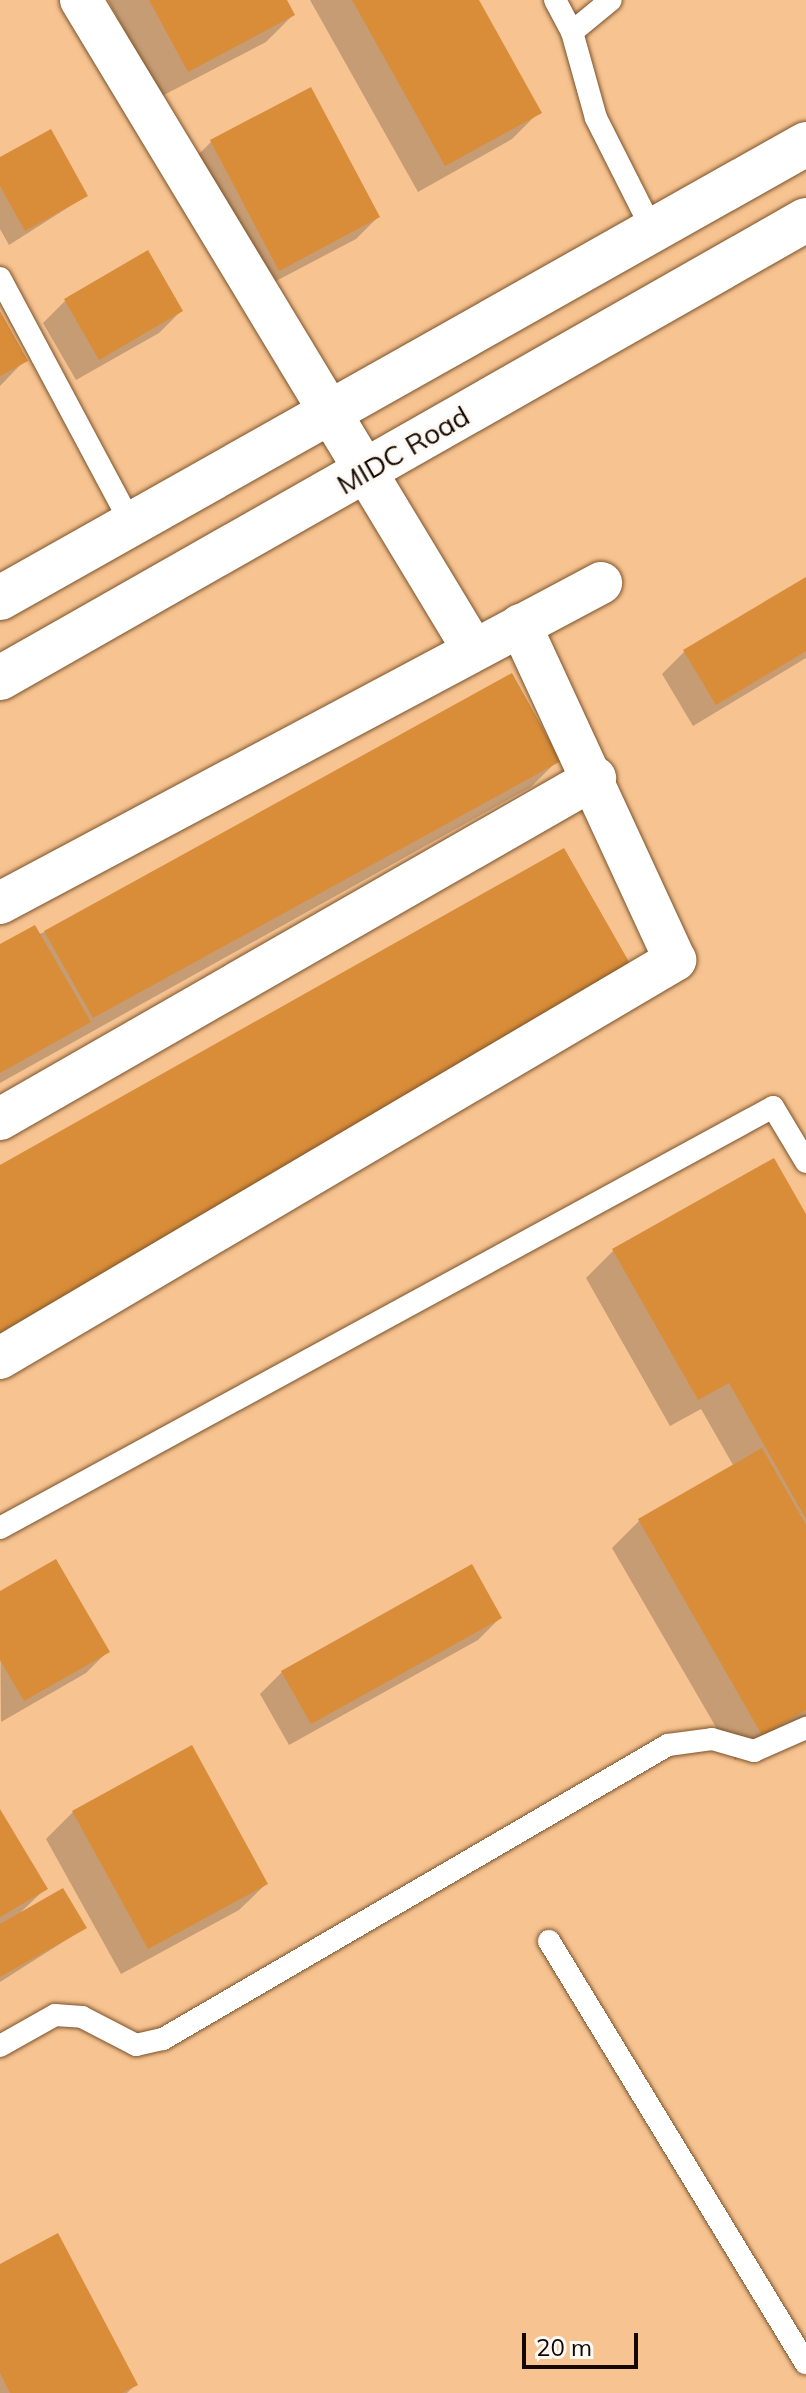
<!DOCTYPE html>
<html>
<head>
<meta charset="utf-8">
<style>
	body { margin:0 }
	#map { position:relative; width:806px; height:2393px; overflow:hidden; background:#fdcfa2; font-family:Mulish,sans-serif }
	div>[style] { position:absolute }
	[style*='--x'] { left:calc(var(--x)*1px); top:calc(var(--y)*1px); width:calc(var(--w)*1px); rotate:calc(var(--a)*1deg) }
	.built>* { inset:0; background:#f7c391 }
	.shadow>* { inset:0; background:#0003 }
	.building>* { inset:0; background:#d98d39 }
	.roads { filter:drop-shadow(0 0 2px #7c532a) drop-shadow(0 0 2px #7c532a) }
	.service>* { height:22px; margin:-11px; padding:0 11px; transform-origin:11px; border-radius:11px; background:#fff }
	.minor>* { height:42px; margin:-21px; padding:0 21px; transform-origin:21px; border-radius:21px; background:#fff }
	.secondary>* { height:44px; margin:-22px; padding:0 22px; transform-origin:22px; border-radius:22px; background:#fff }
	span { translate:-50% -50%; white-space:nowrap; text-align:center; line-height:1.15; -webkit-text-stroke:6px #fdf9f4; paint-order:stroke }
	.street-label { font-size:28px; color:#160700 }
	.scale { position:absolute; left:522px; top:2333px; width:116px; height:36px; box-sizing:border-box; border:4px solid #160700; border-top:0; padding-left:10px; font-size:24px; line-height:28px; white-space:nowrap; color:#160700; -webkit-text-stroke:6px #fdf9f4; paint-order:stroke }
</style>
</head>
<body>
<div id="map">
	<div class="built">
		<i style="clip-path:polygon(0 0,806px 0,806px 2393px,0 2393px)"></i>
	</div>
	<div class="shadow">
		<i style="clip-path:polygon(108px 0,285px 0,293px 15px,266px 42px,160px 97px)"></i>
		<i style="clip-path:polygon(310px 0,477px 0,539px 112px,512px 139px,418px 192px)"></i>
		<i style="clip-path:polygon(310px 90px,378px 217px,356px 239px,257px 291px,189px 164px,211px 142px)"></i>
		<i style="clip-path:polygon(0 159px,86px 196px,9px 245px,0 229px)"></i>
		<i style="clip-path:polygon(65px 301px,181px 311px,159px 333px,76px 380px,43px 323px)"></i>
		<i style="clip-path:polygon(0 316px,25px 360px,0 386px)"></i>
		<i style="clip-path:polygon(806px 579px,806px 658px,693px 726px,662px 674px,684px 652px)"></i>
		<i style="clip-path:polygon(558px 760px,531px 787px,0 1083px,0 947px)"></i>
		<i style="clip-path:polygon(634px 974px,0 1342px,0 1167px)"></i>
		<i style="clip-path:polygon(773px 1161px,806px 1218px,806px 1719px,735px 1760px,612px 1548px,639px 1521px,733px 1465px,701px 1409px,670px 1426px,586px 1278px,613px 1251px)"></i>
		<i style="clip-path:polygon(0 1593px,108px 1651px,86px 1673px,1px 1722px)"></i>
		<i style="clip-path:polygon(500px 1618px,478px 1640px,289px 1745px,260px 1694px,282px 1672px)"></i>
		<i style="clip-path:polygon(73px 1812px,266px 1884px,239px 1910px,121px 1974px,46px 1839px)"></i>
		<i style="clip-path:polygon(0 1813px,45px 1889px,21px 1912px,85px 1928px,0 1982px)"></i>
		<i style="clip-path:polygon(0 2266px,136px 2384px,127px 2393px,0 2393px)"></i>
	</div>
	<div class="building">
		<i style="clip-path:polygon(149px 0,287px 0,295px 15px,188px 72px)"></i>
		<i style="clip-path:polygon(352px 0,479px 0,542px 113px,445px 166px)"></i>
		<i style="clip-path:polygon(311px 87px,380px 217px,279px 271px,210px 140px)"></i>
		<i style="clip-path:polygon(51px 129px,88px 196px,25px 231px,0 186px,0 157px)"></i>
		<i style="clip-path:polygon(148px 250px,183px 311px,99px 360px,64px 299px)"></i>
		<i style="clip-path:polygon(0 311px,28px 361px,0 376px)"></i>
		<i style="clip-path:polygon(806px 577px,806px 651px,716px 705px,683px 650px)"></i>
		<i style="clip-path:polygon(512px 673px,561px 761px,93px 1018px,44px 931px)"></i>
		<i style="clip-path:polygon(564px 848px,636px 974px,0 1332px,0 1165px)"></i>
		<i style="clip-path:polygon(35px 925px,91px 1022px,0 1073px,0 944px)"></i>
		<i style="clip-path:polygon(774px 1158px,806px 1214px,806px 1519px,729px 1383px,698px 1400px,612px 1249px)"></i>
		<i style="clip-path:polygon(762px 1448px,806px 1525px,806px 1710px,762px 1735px,638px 1519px)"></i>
		<i style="clip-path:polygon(56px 1559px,110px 1652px,24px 1701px,0 1660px,0 1591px)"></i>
		<i style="clip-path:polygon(472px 1564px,502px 1618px,311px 1724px,281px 1671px)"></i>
		<i style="clip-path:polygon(192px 1745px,268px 1884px,148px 1949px,72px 1811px)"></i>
		<i style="clip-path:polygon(0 1809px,48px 1889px,0 1917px)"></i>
		<i style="clip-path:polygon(63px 1888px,87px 1928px,0 1977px,0 1924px)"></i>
		<i style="clip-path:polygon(58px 2233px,138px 2385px,122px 2393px,10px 2393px,0 2373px,0 2264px)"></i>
	</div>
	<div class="roads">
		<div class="service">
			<i style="--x:555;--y:0;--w:36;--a:62"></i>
			<i style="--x:572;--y:32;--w:89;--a:74.4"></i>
			<i style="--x:596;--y:118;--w:127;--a:63.2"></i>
			<i style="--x:572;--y:32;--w:50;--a:-39.4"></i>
			<i style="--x:0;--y:278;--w:278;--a:61.9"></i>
			<i style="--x:0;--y:1528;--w:880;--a:-28.57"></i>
			<i style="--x:773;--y:1107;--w:64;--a:59"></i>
			<i style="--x:549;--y:1941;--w:494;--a:58.7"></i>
			<i style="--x:0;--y:2046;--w:63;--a:-29.4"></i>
			<i style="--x:55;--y:2015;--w:27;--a:4"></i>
			<i style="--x:82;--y:2017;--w:61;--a:27.4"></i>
			<i style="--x:136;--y:2045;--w:28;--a:-13"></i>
			<i style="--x:163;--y:2039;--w:584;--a:-30.21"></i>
			<i style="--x:668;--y:1745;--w:44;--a:-7.8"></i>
			<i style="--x:712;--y:1739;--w:44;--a:15.9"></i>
			<i style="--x:754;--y:1751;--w:57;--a:-23.9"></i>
		</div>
		<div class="minor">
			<i style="--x:81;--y:0;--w:758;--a:58.87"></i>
			<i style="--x:0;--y:903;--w:681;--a:-28.03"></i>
			<i style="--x:0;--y:1119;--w:686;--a:-29.82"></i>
			<i style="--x:0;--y:1358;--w:784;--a:-30.52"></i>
			<i style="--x:675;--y:960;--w:369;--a:-114.8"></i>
		</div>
		<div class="secondary">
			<i style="--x:0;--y:598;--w:925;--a:-29.39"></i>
			<i style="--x:0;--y:678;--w:927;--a:-29.61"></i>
		</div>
	</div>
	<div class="street-label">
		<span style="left:403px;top:450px;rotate:-30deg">MIDC Road</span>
	</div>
	<div class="scale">20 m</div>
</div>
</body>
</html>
